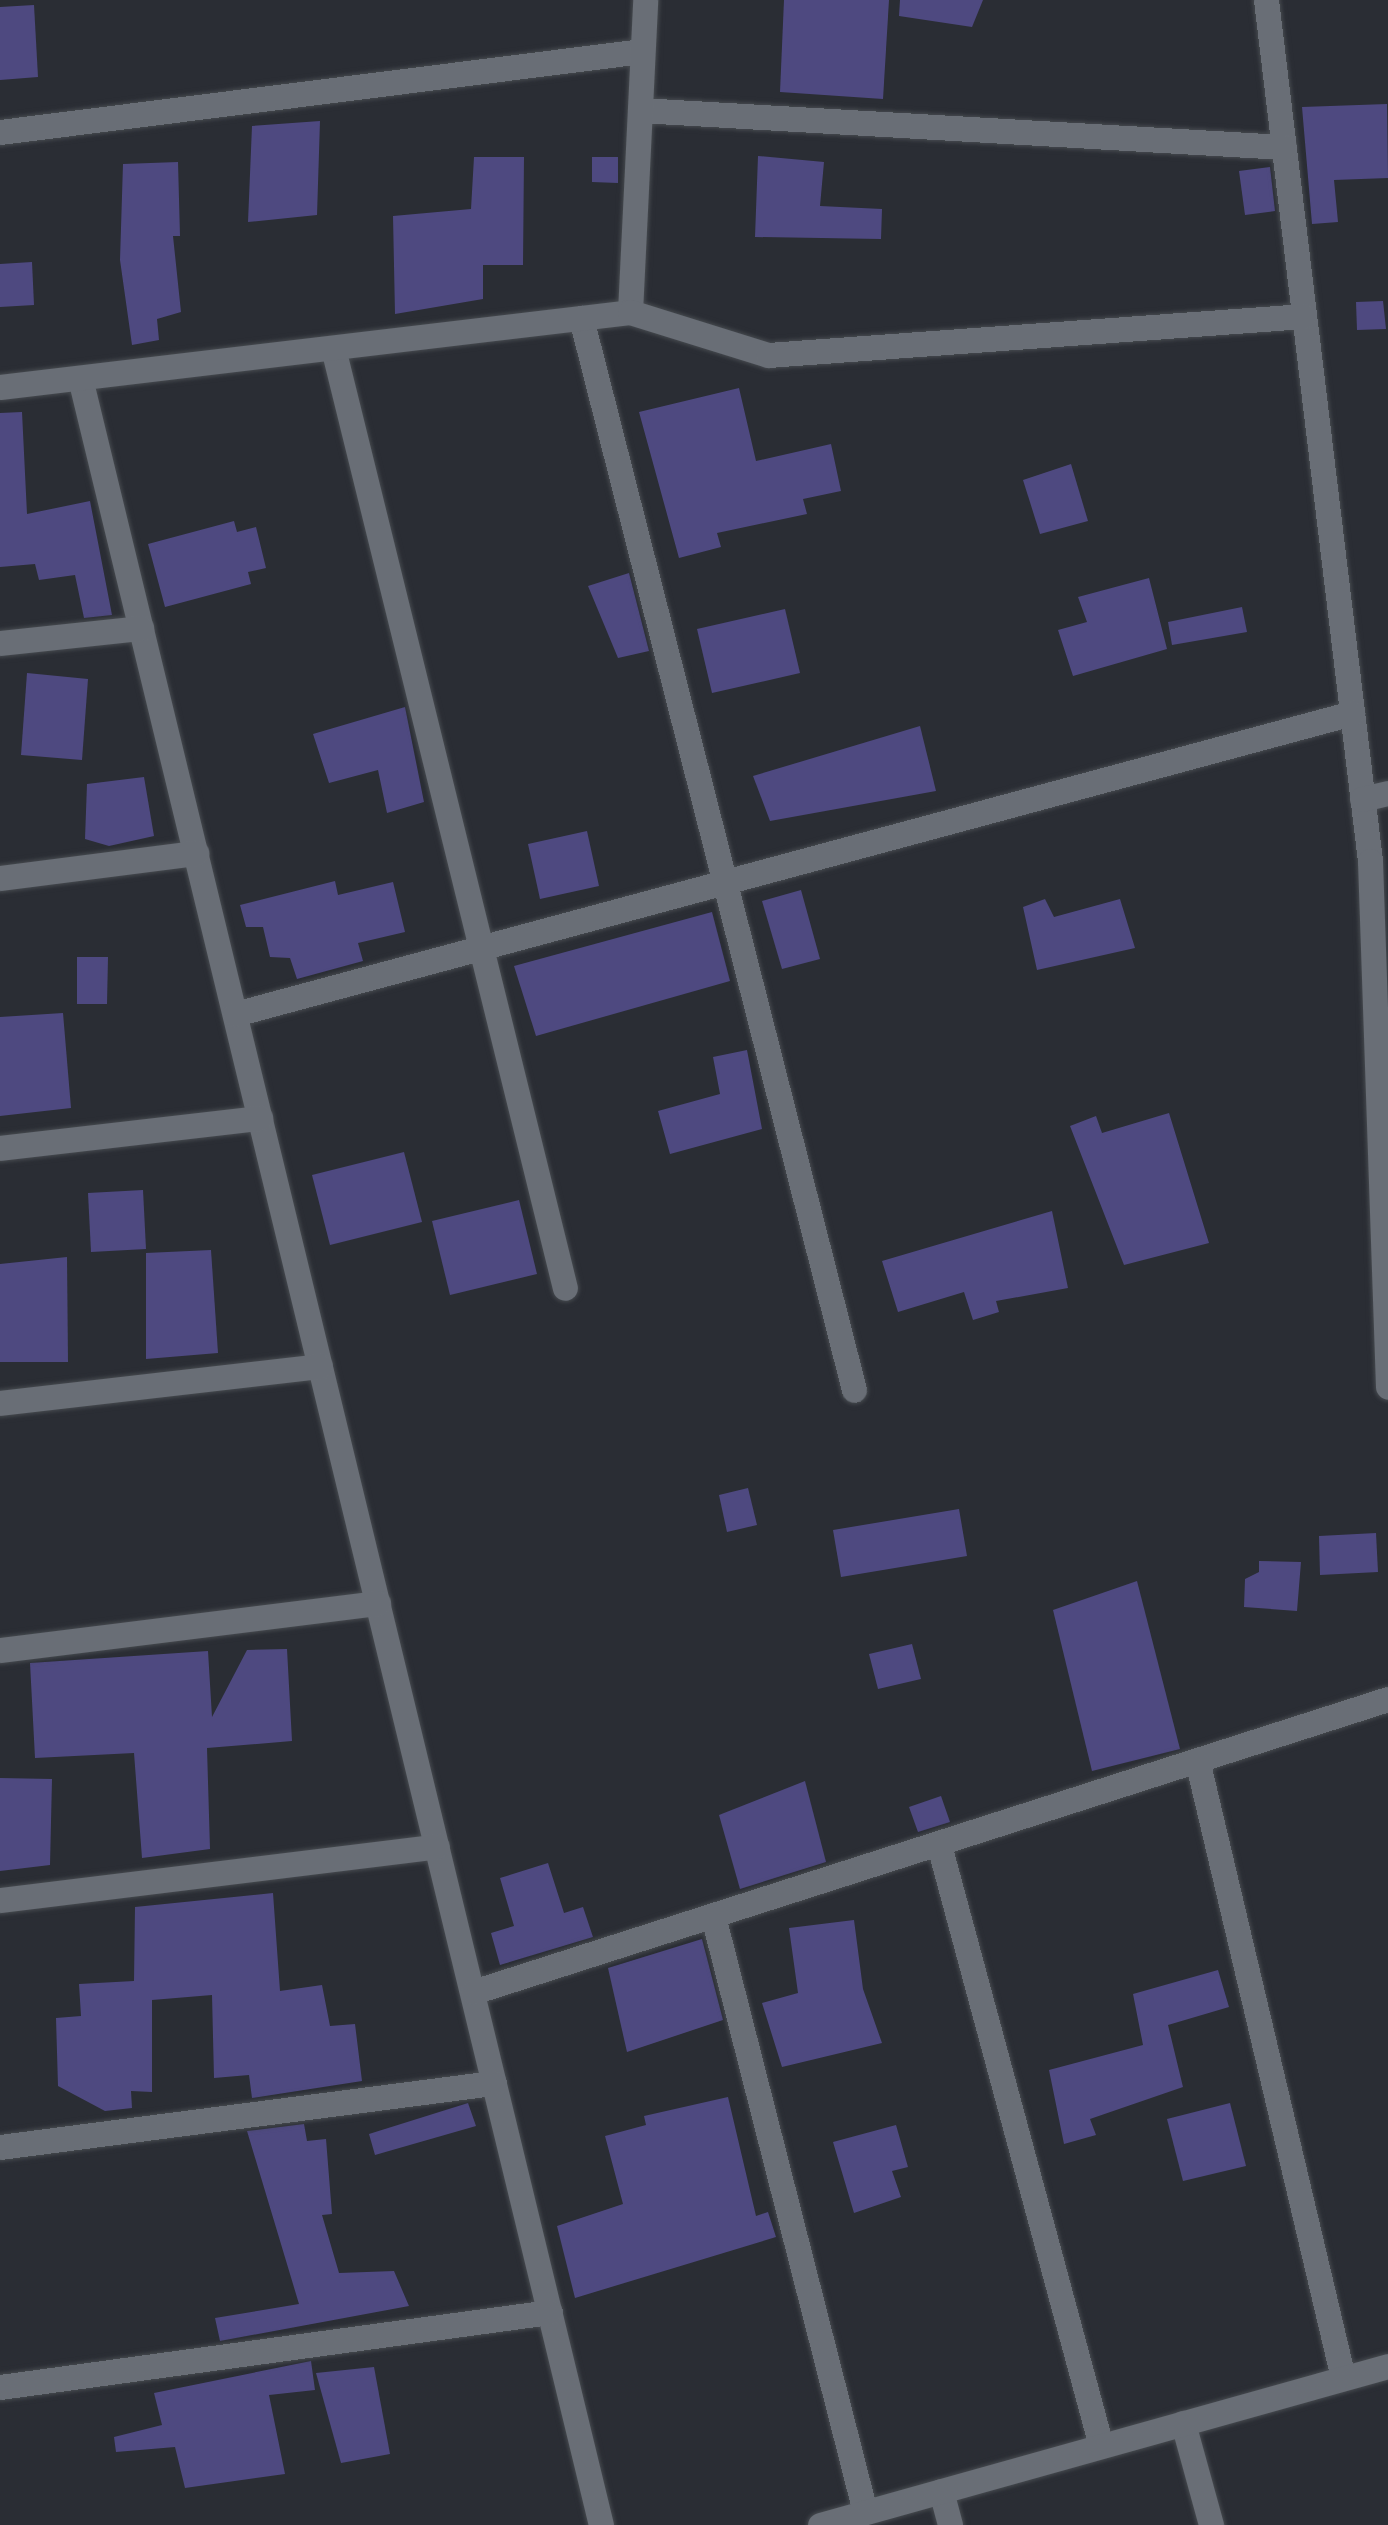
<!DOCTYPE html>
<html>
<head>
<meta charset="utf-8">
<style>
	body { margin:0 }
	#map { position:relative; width:1388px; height:2525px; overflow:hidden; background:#2a2d34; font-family:Spectral,serif }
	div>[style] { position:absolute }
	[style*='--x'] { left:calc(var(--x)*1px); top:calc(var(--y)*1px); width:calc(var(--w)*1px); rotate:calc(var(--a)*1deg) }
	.building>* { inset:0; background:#4e4980 }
	.roads { filter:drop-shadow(0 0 2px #464a4f) drop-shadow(0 0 2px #464a4f) }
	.minor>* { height:25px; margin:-12.5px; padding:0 12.5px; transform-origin:12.5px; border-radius:12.5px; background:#696e76 }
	span { translate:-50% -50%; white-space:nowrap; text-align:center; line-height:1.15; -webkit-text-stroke:8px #2a2d34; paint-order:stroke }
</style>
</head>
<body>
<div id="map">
	<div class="building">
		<i style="clip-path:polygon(784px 0,889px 0,883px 99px,780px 92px)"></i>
		<i style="clip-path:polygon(900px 0,983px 0,972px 27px,899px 16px)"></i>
		<i style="clip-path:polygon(34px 5px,38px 77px,0 80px,0 7px)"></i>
		<i style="clip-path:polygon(1387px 104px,1388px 178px,1334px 180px,1338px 222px,1312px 224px,1302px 107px)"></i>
		<i style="clip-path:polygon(320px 121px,317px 215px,248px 222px,252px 126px)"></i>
		<i style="clip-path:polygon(758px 156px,824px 162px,820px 206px,882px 209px,881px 239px,755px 237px)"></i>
		<i style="clip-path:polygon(474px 157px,524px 157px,523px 265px,483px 265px,483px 299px,395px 314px,393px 216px,471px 209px)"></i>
		<i style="clip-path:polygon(592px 157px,618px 157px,618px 183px,592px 182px)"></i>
		<i style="clip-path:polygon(178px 162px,180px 236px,173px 236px,181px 312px,157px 319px,159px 340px,132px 345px,120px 260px,123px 164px)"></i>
		<i style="clip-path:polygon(1270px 167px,1275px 211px,1245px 215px,1239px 171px)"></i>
		<i style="clip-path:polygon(32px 262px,34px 305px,0 307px,0 264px)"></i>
		<i style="clip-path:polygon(1383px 301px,1386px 329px,1357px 330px,1356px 302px)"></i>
		<i style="clip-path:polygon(739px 388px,756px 461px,831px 444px,841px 491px,803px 499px,807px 514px,717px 533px,721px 547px,679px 558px,639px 412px)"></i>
		<i style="clip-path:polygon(22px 412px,27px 514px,90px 501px,112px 615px,84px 618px,75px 575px,39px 580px,35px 564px,0 567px,0 413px)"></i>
		<i style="clip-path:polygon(1071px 464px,1088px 521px,1040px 534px,1023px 480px)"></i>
		<i style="clip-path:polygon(234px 521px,237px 532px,256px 527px,266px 568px,248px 572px,251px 584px,165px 607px,148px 544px)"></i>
		<i style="clip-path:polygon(629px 573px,649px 651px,618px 658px,588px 586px)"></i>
		<i style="clip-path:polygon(1149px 578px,1167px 649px,1073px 676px,1058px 630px,1087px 622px,1078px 597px)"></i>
		<i style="clip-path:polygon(1242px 607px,1247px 632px,1172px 645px,1168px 622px)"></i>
		<i style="clip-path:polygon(785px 609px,800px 673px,712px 693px,697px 629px)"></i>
		<i style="clip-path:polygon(27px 673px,88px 679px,82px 760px,21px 755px)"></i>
		<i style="clip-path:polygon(405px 707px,424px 802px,387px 813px,378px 770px,329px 783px,313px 734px)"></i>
		<i style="clip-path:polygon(920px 726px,936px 791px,770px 821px,753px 776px)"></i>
		<i style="clip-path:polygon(144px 777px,154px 836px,109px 846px,85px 839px,87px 784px)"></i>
		<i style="clip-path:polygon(587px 831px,599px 886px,540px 899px,528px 844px)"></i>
		<i style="clip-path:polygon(335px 881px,338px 895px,393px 882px,405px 932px,358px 943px,363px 961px,297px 979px,290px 958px,270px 957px,263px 927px,246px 927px,240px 905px)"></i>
		<i style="clip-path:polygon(801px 890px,820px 959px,782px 969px,762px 901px)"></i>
		<i style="clip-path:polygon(1045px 899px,1054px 917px,1120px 899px,1135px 948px,1037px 970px,1023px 907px)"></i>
		<i style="clip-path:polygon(712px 912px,730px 981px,536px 1036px,514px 966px)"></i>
		<i style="clip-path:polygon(77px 957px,108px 957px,107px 1004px,77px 1004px)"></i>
		<i style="clip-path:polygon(63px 1013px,71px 1108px,0 1116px,0 1017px)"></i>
		<i style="clip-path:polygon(747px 1050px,762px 1129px,670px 1154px,658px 1111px,720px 1094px,713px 1057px)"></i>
		<i style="clip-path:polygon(1169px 1113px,1209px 1243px,1124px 1265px,1070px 1126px,1096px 1116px,1102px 1133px)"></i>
		<i style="clip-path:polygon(404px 1152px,422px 1222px,330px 1245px,312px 1175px)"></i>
		<i style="clip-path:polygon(143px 1190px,146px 1249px,91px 1252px,88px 1193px)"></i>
		<i style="clip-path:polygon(519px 1200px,537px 1274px,450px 1295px,432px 1221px)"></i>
		<i style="clip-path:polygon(1052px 1211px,1068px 1288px,996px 1301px,999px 1312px,973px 1320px,964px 1292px,898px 1312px,882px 1261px)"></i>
		<i style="clip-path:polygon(211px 1250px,218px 1353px,146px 1359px,146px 1253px)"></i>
		<i style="clip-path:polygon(67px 1257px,68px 1362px,0 1362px,0 1264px)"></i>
		<i style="clip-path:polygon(748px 1488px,757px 1525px,727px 1532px,719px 1495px)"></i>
		<i style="clip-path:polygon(959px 1509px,967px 1556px,841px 1577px,833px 1530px)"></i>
		<i style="clip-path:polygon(1376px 1533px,1378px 1572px,1320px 1575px,1319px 1536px)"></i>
		<i style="clip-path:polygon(1259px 1561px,1301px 1562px,1297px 1611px,1244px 1607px,1245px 1579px,1259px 1572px)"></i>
		<i style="clip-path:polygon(1137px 1581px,1180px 1749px,1092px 1771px,1053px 1610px)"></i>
		<i style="clip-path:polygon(912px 1644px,921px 1679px,878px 1689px,869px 1654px)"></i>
		<i style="clip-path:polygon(287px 1649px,292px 1741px,207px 1748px,210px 1849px,142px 1858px,134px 1753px,35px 1758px,30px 1663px,208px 1651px,212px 1717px,247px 1650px)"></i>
		<i style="clip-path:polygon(0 1778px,52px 1779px,50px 1865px,0 1871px)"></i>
		<i style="clip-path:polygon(805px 1781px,826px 1862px,740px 1889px,719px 1815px)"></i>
		<i style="clip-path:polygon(941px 1796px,950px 1822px,918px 1832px,909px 1807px)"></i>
		<i style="clip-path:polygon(548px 1863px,564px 1913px,583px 1907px,593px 1937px,500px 1965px,491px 1933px,514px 1926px,500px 1878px)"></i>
		<i style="clip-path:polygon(273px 1893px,280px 1991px,322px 1985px,330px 2026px,355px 2024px,362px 2081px,252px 2098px,249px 2075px,214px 2078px,212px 1995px,152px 2000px,152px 2092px,131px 2091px,132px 2108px,105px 2111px,58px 2086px,56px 2018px,81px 2016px,79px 1984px,134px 1981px,135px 1907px)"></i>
		<i style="clip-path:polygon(854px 1920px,863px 1989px,882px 2043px,782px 2067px,762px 2003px,798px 1993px,789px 1928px)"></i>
		<i style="clip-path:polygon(702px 1939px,723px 2020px,627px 2052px,608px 1968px)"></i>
		<i style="clip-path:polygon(1218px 1970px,1229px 2007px,1168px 2025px,1183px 2087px,1090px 2119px,1096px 2135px,1064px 2144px,1049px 2070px,1143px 2045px,1133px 1994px)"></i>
		<i style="clip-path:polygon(728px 2097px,756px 2216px,768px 2212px,776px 2237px,575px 2298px,557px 2226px,623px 2204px,605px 2136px,646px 2125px,644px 2116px)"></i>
		<i style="clip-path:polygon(468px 2103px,476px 2126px,375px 2155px,369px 2134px)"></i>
		<i style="clip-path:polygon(1230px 2103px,1246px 2166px,1183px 2181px,1167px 2119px)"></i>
		<i style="clip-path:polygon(304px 2124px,307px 2141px,326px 2139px,332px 2214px,322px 2215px,339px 2273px,394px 2271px,409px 2306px,220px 2341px,215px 2318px,299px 2304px,247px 2131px)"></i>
		<i style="clip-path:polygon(896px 2125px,908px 2167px,892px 2171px,901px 2197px,854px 2213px,833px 2142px)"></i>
		<i style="clip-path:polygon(311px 2361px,315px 2390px,269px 2395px,285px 2474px,185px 2488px,175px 2447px,116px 2452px,114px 2437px,162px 2425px,154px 2393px)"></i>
		<i style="clip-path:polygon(374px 2367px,390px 2454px,341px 2463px,316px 2373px)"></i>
	</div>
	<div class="roads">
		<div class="minor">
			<i style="--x:1266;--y:0;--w:867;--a:83.11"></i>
			<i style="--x:1370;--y:861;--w:526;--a:88.04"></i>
			<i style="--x:640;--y:110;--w:645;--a:3.29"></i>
			<i style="--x:0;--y:132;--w:647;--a:-7.19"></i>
			<i style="--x:630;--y:312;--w:312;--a:-87.2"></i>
			<i style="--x:581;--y:318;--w:1106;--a:75.71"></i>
			<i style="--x:333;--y:348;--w:968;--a:76.14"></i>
			<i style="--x:80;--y:378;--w:2209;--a:76.36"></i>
			<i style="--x:0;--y:387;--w:634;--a:-6.79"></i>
			<i style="--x:630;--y:312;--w:145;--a:17.3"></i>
			<i style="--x:768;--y:355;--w:537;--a:-4.16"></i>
			<i style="--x:0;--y:643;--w:142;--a:-6.1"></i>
			<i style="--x:1362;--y:799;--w:27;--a:-13"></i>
			<i style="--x:0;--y:878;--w:198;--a:-7.3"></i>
			<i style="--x:235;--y:1014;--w:1157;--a:-15.08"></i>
			<i style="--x:0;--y:1148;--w:262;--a:-6.6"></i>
			<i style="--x:0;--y:1403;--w:322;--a:-6.6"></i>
			<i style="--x:0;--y:1650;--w:381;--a:-7.1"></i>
			<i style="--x:1198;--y:1764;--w:631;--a:76.71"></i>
			<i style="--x:939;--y:1845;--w:622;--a:74.91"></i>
			<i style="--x:0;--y:1900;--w:440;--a:-7"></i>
			<i style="--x:713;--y:1916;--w:615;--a:75.69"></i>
			<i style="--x:473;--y:1992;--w:961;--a:-17.76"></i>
			<i style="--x:0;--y:2147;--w:498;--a:-7.4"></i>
			<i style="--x:0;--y:2387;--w:555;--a:-7.77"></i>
			<i style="--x:1183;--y:2423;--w:106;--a:74.6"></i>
			<i style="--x:941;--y:2491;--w:35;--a:75"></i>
			<i style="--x:820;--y:2525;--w:590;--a:-15.64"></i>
		</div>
	</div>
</div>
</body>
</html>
